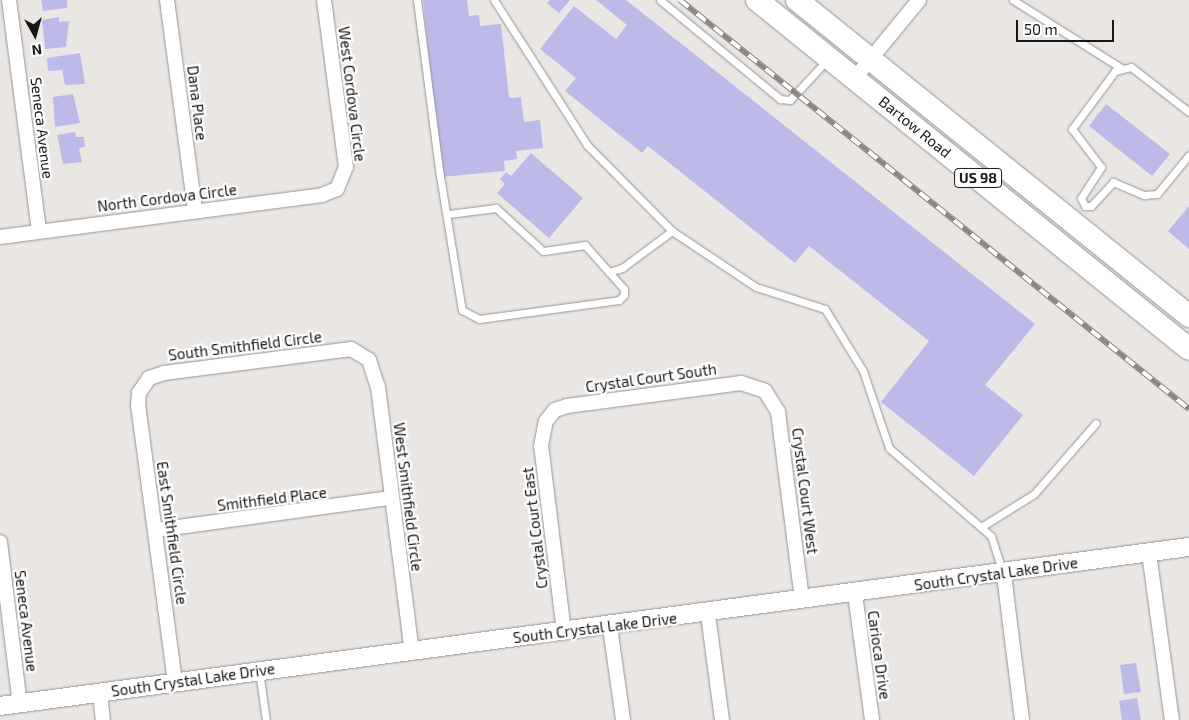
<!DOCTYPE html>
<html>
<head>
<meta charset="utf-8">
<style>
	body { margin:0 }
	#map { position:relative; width:1189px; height:720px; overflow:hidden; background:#eae6e4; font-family:"Exo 2",sans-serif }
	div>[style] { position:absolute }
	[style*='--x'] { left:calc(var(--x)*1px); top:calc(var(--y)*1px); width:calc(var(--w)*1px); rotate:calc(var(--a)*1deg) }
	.building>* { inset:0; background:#bdb9e8 }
	.roads { filter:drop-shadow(0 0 1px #969391) drop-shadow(0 0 1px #969391) }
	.service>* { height:7px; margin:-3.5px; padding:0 3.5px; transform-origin:3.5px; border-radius:3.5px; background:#fff }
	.minor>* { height:14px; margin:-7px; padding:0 7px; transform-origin:7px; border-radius:7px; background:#fff }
	.tertiary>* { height:18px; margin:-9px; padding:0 9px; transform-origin:9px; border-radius:9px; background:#fff }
	.primary>* { height:22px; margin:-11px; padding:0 11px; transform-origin:11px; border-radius:11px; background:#fff }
	.rail>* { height:5.5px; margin-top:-2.75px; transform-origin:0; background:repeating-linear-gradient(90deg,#fff 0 11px,#898785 0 22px); box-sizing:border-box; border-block:1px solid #898785 }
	span { translate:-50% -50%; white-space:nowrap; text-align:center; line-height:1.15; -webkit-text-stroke:4.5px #fff; paint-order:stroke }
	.shield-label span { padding:1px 4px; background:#fff; border:1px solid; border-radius:4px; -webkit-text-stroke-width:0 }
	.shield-label { font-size:14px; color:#181716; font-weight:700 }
	.street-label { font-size:15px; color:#181716 }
	.north { position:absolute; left:10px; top:10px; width:50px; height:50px; -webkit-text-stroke:4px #fff; paint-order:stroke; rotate:173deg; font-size:14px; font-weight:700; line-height:20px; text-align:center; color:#181716 }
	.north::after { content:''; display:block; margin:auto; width:18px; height:22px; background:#181716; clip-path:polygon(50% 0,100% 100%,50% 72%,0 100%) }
	.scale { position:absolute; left:1016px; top:20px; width:98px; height:22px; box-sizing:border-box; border:2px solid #181716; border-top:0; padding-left:6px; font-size:15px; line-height:18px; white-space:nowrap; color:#181716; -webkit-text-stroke:4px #fff; paint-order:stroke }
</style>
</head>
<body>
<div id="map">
	<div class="building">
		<i style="clip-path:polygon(41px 0,67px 0,67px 8px,43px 11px)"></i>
		<i style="clip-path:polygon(423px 0,467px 0,469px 16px,479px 15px,480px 26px,501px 24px,509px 98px,521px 97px,524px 122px,540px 120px,543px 148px,516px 151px,517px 159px,504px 161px,505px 171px,441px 177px)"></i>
		<i style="clip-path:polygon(550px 0,570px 0,559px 13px,547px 3px)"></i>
		<i style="clip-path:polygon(596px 0,626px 0,1035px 324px,985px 385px,1023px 415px,974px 476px,881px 402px,929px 341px,809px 246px,795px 263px,648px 146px,642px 153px,565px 91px,576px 78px,540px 49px,574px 6px,616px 39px,627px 25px)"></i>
		<i style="clip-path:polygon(59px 17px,59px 22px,69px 21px,66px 47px,45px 49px,42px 20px)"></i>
		<i style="clip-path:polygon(80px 53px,85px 84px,65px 85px,62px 70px,48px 71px,47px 58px)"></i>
		<i style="clip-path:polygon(73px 94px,80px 123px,55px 127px,53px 97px)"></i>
		<i style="clip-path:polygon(1106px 104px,1170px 154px,1152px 176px,1089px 126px)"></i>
		<i style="clip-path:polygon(75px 132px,76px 137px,84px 137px,85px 147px,79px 148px,82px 162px,63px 164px,57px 135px)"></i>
		<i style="clip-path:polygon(531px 153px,583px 198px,549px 238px,497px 193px,505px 184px,500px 179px,506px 172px,511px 176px)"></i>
		<i style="clip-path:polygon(1189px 206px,1189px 249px,1168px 231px)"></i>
		<i style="clip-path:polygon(1136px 663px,1141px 692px,1124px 694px,1120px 665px)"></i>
		<i style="clip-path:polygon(1137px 698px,1141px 720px,1122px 720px,1119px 701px)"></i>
	</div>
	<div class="roads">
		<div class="service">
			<i style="--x:417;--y:0;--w:177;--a:82.6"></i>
			<i style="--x:440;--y:176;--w:136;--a:80.7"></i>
			<i style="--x:462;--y:310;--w:19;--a:28"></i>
			<i style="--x:479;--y:319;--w:141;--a:-7.7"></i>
			<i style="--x:619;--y:300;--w:7;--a:-45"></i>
			<i style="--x:624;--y:295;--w:6;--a:-90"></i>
			<i style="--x:624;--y:289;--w:59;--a:-131.6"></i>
			<i style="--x:585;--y:245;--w:42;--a:171.9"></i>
			<i style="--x:543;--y:251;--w:64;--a:-137.5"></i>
			<i style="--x:496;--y:208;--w:48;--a:172.9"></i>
			<i style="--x:494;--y:0;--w:172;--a:57.3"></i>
			<i style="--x:587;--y:145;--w:121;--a:45.3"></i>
			<i style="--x:672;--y:231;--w:101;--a:33.7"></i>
			<i style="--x:756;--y:287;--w:72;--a:17.7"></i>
			<i style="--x:825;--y:309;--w:73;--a:58.5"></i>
			<i style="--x:863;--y:371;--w:81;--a:71.3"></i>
			<i style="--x:889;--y:448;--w:135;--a:40.8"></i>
			<i style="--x:991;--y:536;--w:38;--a:72"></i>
			<i style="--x:660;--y:0;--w:156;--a:39.5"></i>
			<i style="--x:780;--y:99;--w:10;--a:6"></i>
			<i style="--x:790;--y:100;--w:54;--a:-47.2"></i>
			<i style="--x:1013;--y:0;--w:128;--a:32.2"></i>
			<i style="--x:1085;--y:206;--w:9;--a:-117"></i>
			<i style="--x:1081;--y:198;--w:37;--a:-57"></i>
			<i style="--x:1101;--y:167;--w:48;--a:-127.3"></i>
			<i style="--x:1072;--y:129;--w:72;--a:-53.4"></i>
			<i style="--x:1115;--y:71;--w:16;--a:-14"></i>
			<i style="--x:1131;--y:67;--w:73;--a:37.8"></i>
			<i style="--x:1085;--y:206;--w:6;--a:0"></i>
			<i style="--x:1091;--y:206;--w:33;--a:-47"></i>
			<i style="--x:1113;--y:182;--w:34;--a:23"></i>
			<i style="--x:1144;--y:195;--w:13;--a:-4"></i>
			<i style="--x:1157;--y:194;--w:50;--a:-50.6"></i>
			<i style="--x:609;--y:272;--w:14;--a:-17"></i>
			<i style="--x:622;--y:268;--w:62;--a:-36.5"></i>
			<i style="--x:981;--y:527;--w:62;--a:-31.9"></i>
			<i style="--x:1034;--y:494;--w:94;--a:-48.9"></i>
			<i style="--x:259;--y:671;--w:49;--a:81.9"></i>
		</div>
		<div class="minor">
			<i style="--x:9;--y:0;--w:233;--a:82.6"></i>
			<i style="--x:167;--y:0;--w:213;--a:82.4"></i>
			<i style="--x:855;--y:78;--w:101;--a:-50.6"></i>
			<i style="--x:0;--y:237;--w:325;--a:-7.4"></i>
			<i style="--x:322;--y:195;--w:16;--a:-22"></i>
			<i style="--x:337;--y:189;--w:24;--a:-68"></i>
			<i style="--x:346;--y:167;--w:168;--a:-97.5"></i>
			<i style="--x:156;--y:530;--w:237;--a:-7.8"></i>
			<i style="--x:0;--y:542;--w:163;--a:83"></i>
			<i style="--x:1149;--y:553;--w:169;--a:82.2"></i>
			<i style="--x:1004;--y:575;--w:146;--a:82.9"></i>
			<i style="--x:855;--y:594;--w:127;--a:82.3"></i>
			<i style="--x:708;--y:615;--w:106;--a:82.4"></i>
			<i style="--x:610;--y:627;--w:94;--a:82"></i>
			<i style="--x:564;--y:632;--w:187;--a:-97"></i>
			<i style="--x:541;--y:446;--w:25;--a:-79"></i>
			<i style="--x:546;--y:421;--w:14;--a:-51"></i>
			<i style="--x:555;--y:410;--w:13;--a:-18"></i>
			<i style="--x:567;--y:406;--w:176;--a:-7.5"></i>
			<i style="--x:741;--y:383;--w:25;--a:18"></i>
			<i style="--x:765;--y:391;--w:25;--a:58"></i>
			<i style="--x:778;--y:412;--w:190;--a:82.7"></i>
			<i style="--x:175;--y:682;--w:278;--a:-97.6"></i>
			<i style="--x:138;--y:406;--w:13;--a:-86"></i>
			<i style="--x:139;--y:393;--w:18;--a:-56"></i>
			<i style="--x:149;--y:378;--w:16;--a:-18"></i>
			<i style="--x:164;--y:373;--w:189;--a:-7.3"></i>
			<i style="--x:351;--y:349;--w:21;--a:31"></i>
			<i style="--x:369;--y:360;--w:28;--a:72"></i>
			<i style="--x:378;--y:387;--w:266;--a:82.7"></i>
			<i style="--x:100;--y:693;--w:27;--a:84"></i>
		</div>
		<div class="tertiary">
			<i style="--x:0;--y:706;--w:1200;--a:-7.62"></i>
		</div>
		<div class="primary">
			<i style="--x:757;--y:0;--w:555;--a:38.93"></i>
			<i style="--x:797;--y:0;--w:504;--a:38.87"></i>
		</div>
	</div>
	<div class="rail">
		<i style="--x:680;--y:0;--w:653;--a:38.78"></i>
	</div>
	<div class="shield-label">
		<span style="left:978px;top:178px">US 98</span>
	</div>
	<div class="street-label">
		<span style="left:352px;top:94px;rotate:83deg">West Cordova Circle</span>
		<span style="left:197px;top:103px;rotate:83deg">Dana Place</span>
		<span style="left:915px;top:127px;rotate:39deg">Bartow Road</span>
		<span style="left:42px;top:128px;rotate:83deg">Seneca Avenue</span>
		<span style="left:167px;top:198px;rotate:-7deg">North Cordova Circle</span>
		<span style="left:245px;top:346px;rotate:-7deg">South Smithfield Circle</span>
		<span style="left:651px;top:378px;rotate:-8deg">Crystal Court South</span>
		<span style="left:805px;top:491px;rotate:83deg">Crystal Court West</span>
		<span style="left:408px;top:497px;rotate:83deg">West Smithfield Circle</span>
		<span style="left:272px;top:499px;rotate:-7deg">Smithfield Place</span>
		<span style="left:535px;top:528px;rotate:-97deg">Crystal Court East</span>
		<span style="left:172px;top:533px;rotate:82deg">East Smithfield Circle</span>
		<span style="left:996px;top:574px;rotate:-8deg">South Crystal Lake Drive</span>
		<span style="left:26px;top:621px;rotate:83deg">Seneca Avenue</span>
		<span style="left:595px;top:628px;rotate:-7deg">South Crystal Lake Drive</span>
		<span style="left:879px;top:655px;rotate:82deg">Carioca Drive</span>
		<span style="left:193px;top:680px;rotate:-8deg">South Crystal Lake Drive</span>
	</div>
	<div class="north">N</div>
	<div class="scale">50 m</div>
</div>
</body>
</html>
